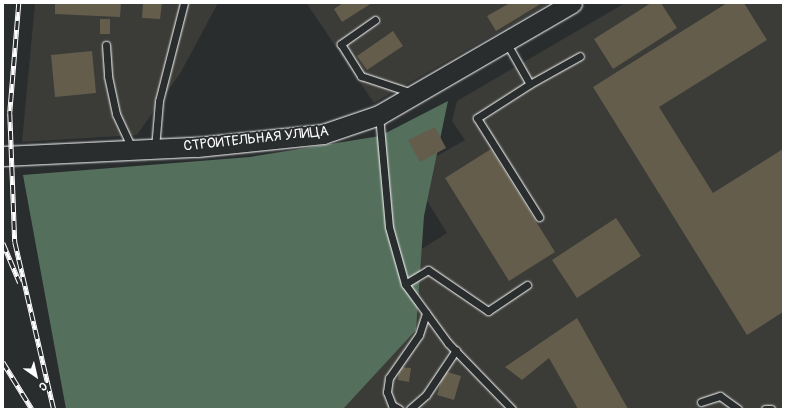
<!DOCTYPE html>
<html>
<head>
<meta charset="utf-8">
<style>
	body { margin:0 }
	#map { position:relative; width:786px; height:412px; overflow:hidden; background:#2a2d2e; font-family:Pangolin,sans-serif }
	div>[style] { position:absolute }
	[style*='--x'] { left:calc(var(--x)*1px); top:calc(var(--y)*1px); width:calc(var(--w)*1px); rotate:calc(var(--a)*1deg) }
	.built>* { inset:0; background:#3b3b37 }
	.green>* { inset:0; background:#556f5d }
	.building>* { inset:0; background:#645d4c }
	.roads { filter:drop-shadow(0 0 1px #fff) drop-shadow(0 0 1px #fff) }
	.lane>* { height:7px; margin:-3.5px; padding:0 3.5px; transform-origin:3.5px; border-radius:3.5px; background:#2a2d2e }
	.secondary>* { height:19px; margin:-9.5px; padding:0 9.5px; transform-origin:9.5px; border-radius:9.5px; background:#2a2d2e }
	.rail>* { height:4.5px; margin-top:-2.25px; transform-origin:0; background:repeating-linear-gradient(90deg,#2a2d2e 0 9px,#fff 0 18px); box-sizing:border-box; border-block:1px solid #fff }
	span { translate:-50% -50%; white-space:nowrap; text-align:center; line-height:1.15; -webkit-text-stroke:3.5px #2a2d2e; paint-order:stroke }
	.street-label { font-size:14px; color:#fff }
	.frame { position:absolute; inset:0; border:4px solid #fff; pointer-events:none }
	.north { position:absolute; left:16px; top:356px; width:40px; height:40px; -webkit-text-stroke:3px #2a2d2e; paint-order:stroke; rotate:146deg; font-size:11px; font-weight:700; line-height:16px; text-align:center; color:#fff }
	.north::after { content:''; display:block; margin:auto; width:14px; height:18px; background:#fff; clip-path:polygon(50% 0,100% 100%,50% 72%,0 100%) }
</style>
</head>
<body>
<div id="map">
	<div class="built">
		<i style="clip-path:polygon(35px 3px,218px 3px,181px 72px,137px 135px,22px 142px)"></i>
		<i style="clip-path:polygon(550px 3px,374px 103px,307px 4px,308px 3px)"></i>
		<i style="clip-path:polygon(625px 3px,783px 3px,783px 409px,330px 409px,358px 289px,447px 233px,409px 172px,465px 140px,452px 121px,457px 101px)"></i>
	</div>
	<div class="green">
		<i style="clip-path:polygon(448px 101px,424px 216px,416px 330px,343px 409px,66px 409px,23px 175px,250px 157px,380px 136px)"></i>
	</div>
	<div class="building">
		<i style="clip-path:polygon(55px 3px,121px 3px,120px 17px,55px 14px)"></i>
		<i style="clip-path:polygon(143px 3px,162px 3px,160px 19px,142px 18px)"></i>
		<i style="clip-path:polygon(343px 3px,372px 3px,342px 22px,334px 9px)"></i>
		<i style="clip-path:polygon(510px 3px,542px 3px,496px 31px,487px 16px)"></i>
		<i style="clip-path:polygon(651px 3px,661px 3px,677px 28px,613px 69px,594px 39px)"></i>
		<i style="clip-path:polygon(727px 3px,744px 3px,767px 40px,659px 107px,713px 193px,783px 149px,783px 312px,747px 335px,593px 87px)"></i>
		<i style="clip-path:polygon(100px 19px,110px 19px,110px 34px,100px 34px)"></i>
		<i style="clip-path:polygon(393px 31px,403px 46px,367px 70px,357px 56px)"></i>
		<i style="clip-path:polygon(92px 51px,96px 93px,55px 97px,51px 55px)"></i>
		<i style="clip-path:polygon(435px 127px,446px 148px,420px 162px,408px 140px)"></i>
		<i style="clip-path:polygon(491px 149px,555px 252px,509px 281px,445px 178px)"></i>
		<i style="clip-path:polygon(616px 218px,641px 256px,577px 298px,552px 260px)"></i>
		<i style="clip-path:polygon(577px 318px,628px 409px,578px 409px,549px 358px,522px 380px,505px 367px)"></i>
		<i style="clip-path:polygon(399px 367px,411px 368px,409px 382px,398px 380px)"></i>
		<i style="clip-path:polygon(444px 371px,461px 376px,454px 400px,437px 395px)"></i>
	</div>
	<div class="roads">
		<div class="lane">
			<i style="--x:375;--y:20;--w:42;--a:144.8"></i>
			<i style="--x:341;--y:44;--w:38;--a:58"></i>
			<i style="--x:361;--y:76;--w:54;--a:18.4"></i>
			<i style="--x:506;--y:42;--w:48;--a:60.3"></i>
			<i style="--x:530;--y:84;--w:63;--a:147.3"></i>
			<i style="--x:477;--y:118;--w:117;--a:57.9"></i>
			<i style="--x:106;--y:45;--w:31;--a:86"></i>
			<i style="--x:108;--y:76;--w:39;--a:78"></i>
			<i style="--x:116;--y:114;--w:38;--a:65"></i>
			<i style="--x:530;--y:84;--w:57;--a:-29.2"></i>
			<i style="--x:379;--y:115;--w:112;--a:84.9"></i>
			<i style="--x:389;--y:227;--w:59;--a:74.3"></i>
			<i style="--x:405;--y:284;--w:73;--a:53.9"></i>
			<i style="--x:448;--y:343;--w:92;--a:45.9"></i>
			<i style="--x:155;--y:148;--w:47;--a:-85.1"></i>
			<i style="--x:159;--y:101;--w:101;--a:-75.7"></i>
			<i style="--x:405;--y:284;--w:27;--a:-31"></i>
			<i style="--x:428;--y:270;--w:73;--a:34.3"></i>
			<i style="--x:488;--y:311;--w:47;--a:-33.7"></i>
			<i style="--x:701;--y:402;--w:20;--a:-18"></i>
			<i style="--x:720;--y:396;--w:22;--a:36"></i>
			<i style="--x:399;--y:409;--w:8;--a:-150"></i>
			<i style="--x:392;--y:405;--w:14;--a:-111"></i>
			<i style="--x:387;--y:392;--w:14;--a:-82"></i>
			<i style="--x:389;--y:378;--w:52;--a:-55.1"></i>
			<i style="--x:419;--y:335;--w:23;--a:-72"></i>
			<i style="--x:410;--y:409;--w:21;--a:-41"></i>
			<i style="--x:426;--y:395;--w:54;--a:-56.3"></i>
			<i style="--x:765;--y:409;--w:6;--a:0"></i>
		</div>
		<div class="secondary">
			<i style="--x:3;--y:156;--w:194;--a:-2.7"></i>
			<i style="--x:197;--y:147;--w:127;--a:-5.9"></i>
			<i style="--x:323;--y:134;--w:59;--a:-18.7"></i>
			<i style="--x:379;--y:115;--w:223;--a:-30.1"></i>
		</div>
	</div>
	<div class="rail">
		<i style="--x:19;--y:3;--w:110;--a:94.7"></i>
		<i style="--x:10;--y:113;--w:129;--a:87.8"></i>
		<i style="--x:15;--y:242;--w:171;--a:76.9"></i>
		<i style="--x:3;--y:243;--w:43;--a:67"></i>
		<i style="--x:3;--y:362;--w:55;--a:58.3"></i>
	</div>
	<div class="street-label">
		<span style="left:256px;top:139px;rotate:-6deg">СТРОИТЕЛЬНАЯ УЛИЦА</span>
	</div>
	<div class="frame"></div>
	<div class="north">С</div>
</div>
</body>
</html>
